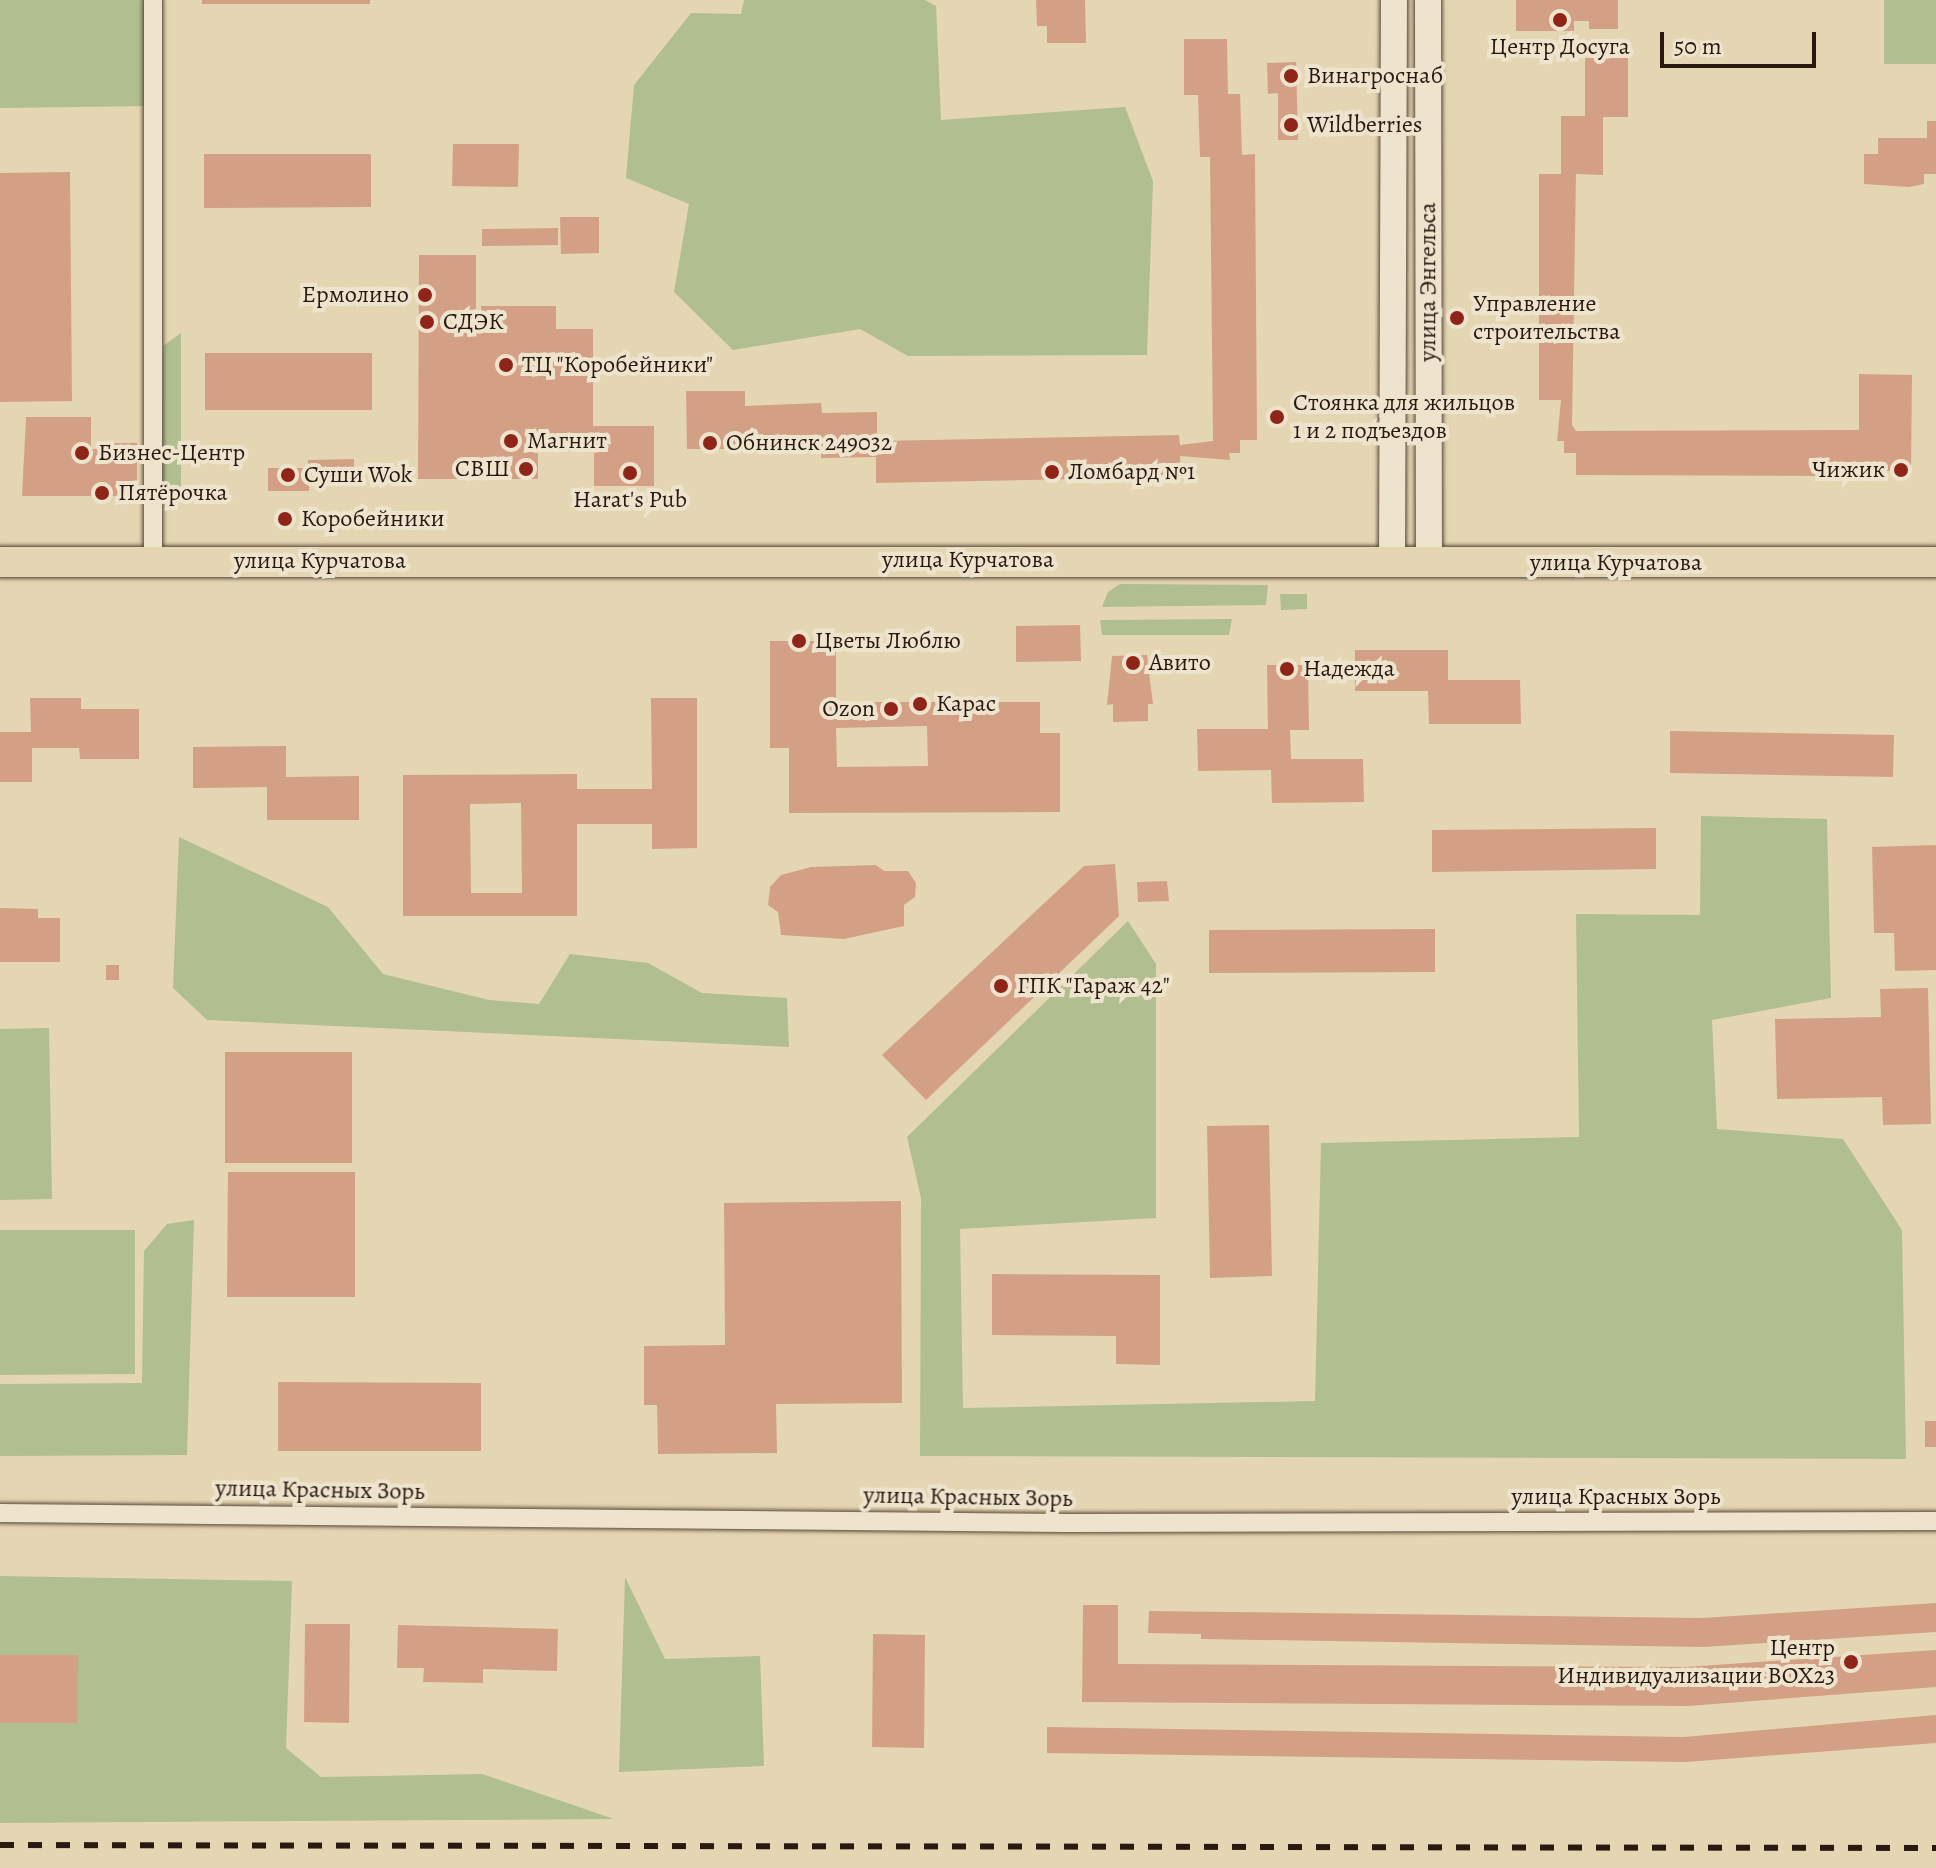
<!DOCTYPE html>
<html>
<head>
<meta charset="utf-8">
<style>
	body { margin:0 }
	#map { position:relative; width:1936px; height:1868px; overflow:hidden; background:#e5d6b3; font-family:Alegreya,serif }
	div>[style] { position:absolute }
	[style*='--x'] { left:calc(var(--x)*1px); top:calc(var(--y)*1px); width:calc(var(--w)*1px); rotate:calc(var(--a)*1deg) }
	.green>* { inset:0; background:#b1be8f }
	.building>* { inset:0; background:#d3a085 }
	.roads { filter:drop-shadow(0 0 2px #58483a) drop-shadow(0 0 2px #58483a) }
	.minor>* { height:18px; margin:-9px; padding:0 9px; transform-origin:9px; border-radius:9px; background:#eee4ce }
	.secondary>* { height:26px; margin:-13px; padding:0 13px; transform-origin:13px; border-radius:13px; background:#eee4ce }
	.primary>* { height:30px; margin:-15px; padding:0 15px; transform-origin:15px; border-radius:15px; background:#e5d6b3 }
	.rail>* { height:6px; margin-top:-3px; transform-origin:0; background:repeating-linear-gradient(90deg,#291911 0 14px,transparent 0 28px) }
	.dots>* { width:22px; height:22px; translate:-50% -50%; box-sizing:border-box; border:4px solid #eee4ce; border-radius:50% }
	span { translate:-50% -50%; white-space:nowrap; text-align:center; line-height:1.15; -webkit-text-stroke:8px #eee4ce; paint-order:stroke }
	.poi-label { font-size:24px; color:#291911 }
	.left { translate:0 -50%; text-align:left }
	.right { translate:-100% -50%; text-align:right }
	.street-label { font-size:24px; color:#291911 }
	.scale { position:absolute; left:1660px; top:32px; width:156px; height:36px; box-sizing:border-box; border:4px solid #291911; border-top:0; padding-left:10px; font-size:24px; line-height:28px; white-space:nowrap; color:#291911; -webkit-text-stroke:6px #eee4ce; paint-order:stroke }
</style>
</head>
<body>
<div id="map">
	<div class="green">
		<i style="clip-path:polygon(0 0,147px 0,150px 106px,0 108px)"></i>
		<i style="clip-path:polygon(744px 0,925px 0,936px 6px,941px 120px,1125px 107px,1153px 181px,1147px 355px,908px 356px,860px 329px,733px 350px,674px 292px,689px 204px,626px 178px,634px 85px,691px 13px,741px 14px)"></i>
		<i style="clip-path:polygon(1884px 0,1936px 0,1936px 64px,1884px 64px)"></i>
		<i style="clip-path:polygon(181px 333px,181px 499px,162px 499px,163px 346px)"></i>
		<i style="clip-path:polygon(1120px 584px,1268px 585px,1266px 605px,1102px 607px,1108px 592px)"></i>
		<i style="clip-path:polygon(1280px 594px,1307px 594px,1307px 609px,1281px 610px)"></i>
		<i style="clip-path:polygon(1232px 619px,1229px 635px,1102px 635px,1100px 620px)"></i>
		<i style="clip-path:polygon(1701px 816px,1827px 819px,1831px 998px,1712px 1020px,1717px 1129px,1843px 1139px,1902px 1230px,1906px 1459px,920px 1456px,921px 1198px,907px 1137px,1128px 921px,1156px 964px,1156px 1218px,960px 1229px,963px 1408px,1315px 1401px,1321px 1143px,1579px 1137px,1576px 914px,1700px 915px)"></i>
		<i style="clip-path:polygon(179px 837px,328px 907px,383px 974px,489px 1000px,539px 1004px,570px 954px,648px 963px,702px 993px,787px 998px,789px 1047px,207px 1020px,173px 988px)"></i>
		<i style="clip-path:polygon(49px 1028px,52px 1199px,0 1200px,0 1029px)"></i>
		<i style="clip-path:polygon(194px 1220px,187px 1455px,0 1456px,0 1384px,142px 1383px,144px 1251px,167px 1224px)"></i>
		<i style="clip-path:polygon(0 1230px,135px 1230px,135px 1374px,0 1375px)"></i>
		<i style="clip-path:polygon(0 1576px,292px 1581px,286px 1748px,321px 1777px,482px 1774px,614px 1819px,0 1823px)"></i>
		<i style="clip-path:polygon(625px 1577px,665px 1659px,760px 1656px,764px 1766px,619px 1772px)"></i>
	</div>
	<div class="building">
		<i style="clip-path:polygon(202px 0,370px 0,370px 4px,202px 4px)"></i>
		<i style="clip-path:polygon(1036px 0,1085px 0,1086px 43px,1047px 43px,1047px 26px,1037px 26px)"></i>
		<i style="clip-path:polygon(1516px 0,1618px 0,1618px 29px,1589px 29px,1589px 21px,1574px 21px,1574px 31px,1516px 31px)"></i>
		<i style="clip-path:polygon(1184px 39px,1227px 39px,1228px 94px,1240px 94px,1242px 155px,1255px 154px,1257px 440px,1240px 440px,1240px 453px,1229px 453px,1230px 460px,1180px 456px,1181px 477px,876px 483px,876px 457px,821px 458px,821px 445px,764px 446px,763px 434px,745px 434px,745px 449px,687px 449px,686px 391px,745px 391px,745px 406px,821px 403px,822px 413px,877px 412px,877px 441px,1179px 435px,1180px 445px,1213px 441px,1210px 157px,1200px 157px,1198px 95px,1184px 95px)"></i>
		<i style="clip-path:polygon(1585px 58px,1628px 58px,1628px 117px,1603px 117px,1603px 175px,1576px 174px,1572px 425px,1576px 431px,1859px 430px,1859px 374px,1912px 375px,1911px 471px,1837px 471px,1837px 476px,1576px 475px,1576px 453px,1564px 453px,1564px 441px,1557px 441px,1561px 400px,1539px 400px,1539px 174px,1561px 174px,1561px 116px,1585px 116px)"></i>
		<i style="clip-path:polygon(1296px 62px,1298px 140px,1278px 140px,1278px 93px,1268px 94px,1267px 63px)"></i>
		<i style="clip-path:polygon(1927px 121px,1936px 121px,1936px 174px,1924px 174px,1924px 184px,1909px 187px,1864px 184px,1864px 154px,1878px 154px,1878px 138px,1927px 138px)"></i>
		<i style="clip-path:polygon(453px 144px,519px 144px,518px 187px,452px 186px)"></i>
		<i style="clip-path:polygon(204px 154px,371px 154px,371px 207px,204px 208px)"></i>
		<i style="clip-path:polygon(70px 172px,72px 401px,0 402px,0 173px)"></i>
		<i style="clip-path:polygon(560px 217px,599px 217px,599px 253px,561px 254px)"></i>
		<i style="clip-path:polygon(558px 228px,558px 245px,482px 246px,482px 229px)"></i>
		<i style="clip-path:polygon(419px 255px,476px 255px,476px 330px,481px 329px,481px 306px,556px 306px,556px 329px,593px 329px,593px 426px,654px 426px,654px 486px,594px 486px,594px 440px,538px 441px,538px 479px,418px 479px)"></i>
		<i style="clip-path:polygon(205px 353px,372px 353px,372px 410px,205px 410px)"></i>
		<i style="clip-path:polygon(26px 417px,91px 417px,91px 449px,107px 449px,107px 443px,137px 443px,137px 496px,22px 496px)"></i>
		<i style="clip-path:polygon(354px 459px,354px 481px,309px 482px,309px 491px,268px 491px,268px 468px,308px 468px,308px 460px)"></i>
		<i style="clip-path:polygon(1080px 625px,1081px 661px,1016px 662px,1016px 626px)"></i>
		<i style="clip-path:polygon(evenodd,770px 641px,836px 641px,836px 702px,1040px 702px,1040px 733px,1060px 733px,1060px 812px,789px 813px,789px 748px,770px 748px,770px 641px,927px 726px,928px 766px,837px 767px,836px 728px,927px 726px)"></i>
		<i style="clip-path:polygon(1355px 650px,1448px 650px,1448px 680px,1520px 680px,1521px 724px,1429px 724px,1428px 691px,1355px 691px)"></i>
		<i style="clip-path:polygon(1147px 655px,1153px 704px,1148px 704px,1148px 721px,1113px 722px,1113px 704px,1107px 705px,1112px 656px)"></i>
		<i style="clip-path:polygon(1267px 665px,1308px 665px,1309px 730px,1290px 730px,1291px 759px,1363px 759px,1364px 802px,1272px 803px,1271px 770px,1198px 771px,1197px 729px,1268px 729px)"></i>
		<i style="clip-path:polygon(30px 698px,81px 698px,81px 709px,139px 709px,139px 759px,80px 759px,79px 748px,32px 748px,32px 782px,0 782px,0 732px,31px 732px)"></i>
		<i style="clip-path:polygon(evenodd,651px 698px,697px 698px,697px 848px,652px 849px,652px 824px,577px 824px,577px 916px,403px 916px,403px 775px,577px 774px,577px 789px,652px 789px,651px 698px,521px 803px,522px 893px,471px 893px,470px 804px,521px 803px)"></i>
		<i style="clip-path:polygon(1670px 731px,1894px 735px,1893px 777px,1670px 773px)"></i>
		<i style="clip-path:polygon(286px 746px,286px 777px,359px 776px,359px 820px,267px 820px,267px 787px,193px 788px,193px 747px)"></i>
		<i style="clip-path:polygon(1656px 828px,1656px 869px,1432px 872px,1432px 830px)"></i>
		<i style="clip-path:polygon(1936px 845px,1936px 970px,1895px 971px,1894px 933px,1874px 933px,1872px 847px)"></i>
		<i style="clip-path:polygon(1115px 864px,1119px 916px,926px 1100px,882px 1055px,1084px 866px)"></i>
		<i style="clip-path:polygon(876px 865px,884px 871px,908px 871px,916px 883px,915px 897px,904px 905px,904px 926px,844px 939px,781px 935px,778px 912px,768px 905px,770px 887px,781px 875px,811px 867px)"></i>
		<i style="clip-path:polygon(1167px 881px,1169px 901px,1138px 902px,1137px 882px)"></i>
		<i style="clip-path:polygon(0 908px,38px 909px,38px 918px,60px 918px,60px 962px,0 962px)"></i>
		<i style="clip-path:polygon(1435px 929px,1435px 972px,1209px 973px,1209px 930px)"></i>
		<i style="clip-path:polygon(106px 965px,119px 965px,119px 980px,106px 980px)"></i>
		<i style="clip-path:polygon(1928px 988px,1931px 1124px,1883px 1125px,1882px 1097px,1777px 1099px,1775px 1019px,1881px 1017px,1880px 989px)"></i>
		<i style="clip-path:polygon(225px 1052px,352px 1052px,352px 1163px,225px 1163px)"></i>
		<i style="clip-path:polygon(1269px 1125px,1272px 1276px,1210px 1278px,1207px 1126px)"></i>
		<i style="clip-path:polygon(228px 1172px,355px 1172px,355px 1297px,227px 1297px)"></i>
		<i style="clip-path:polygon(901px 1201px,902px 1403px,776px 1404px,777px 1453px,658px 1454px,657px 1405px,644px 1405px,644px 1346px,725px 1345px,724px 1203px)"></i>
		<i style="clip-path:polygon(992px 1274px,1160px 1275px,1160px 1365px,1116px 1364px,1116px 1336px,992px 1335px)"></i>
		<i style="clip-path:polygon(278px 1382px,481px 1383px,481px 1451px,278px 1451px)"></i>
		<i style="clip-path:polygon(1925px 1421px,1936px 1421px,1936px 1447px,1925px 1447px)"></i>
		<i style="clip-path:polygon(1936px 1603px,1936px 1632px,1704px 1647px,1201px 1639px,1201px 1634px,1148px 1633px,1149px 1611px,1702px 1618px)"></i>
		<i style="clip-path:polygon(1083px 1605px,1118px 1605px,1118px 1664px,1685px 1667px,1936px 1650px,1936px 1687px,1688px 1706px,1082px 1702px)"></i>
		<i style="clip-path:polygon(305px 1624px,350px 1624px,349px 1723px,304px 1722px)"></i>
		<i style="clip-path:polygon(398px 1625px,558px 1629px,557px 1671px,483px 1669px,483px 1683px,423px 1682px,424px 1668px,397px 1668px)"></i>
		<i style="clip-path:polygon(873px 1634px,925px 1635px,924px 1748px,872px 1747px)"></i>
		<i style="clip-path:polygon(0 1655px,78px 1655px,77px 1723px,0 1723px)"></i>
		<i style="clip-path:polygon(1936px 1715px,1936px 1743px,1686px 1762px,1047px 1753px,1047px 1727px,1684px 1737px)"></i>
	</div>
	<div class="roads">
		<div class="minor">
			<i style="--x:153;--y:0;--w:562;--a:90"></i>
			<i style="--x:0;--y:1513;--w:1066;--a:0.54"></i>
			<i style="--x:1066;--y:1523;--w:870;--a:-0.13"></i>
		</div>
		<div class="secondary">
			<i style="--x:1428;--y:0;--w:563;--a:89.9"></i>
			<i style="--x:1392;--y:563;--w:563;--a:-89.8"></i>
		</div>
		<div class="primary">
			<i style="--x:0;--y:562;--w:1936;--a:0"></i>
		</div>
	</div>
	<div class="rail">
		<i style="--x:0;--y:1845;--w:1936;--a:0.09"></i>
	</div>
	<div class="dots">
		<i style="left:1560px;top:20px;background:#8f2418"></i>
		<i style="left:1291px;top:76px;background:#8f2418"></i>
		<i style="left:1291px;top:125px;background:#8f2418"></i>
		<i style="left:425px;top:295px;background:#8f2418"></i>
		<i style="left:1457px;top:318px;background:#8f2418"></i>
		<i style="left:427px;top:322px;background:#8f2418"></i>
		<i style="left:506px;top:365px;background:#8f2418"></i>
		<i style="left:1277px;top:417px;background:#8f2418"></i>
		<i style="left:511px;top:441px;background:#8f2418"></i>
		<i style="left:710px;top:443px;background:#8f2418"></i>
		<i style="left:82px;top:453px;background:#8f2418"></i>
		<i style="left:526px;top:469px;background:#8f2418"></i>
		<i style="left:1901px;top:470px;background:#8f2418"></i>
		<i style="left:1052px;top:472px;background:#8f2418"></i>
		<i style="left:630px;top:473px;background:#8f2418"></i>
		<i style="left:288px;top:475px;background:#8f2418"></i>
		<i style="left:102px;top:493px;background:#8f2418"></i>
		<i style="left:285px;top:519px;background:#8f2418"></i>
		<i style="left:799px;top:641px;background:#8f2418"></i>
		<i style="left:1133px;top:663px;background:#8f2418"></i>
		<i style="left:1287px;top:669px;background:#8f2418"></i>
		<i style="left:920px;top:704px;background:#8f2418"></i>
		<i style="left:891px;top:709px;background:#8f2418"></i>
		<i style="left:1001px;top:986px;background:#8f2418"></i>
		<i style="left:1851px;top:1662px;background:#8f2418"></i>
	</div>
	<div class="poi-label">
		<span style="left:1560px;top:47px">Центр Досуга</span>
		<span class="left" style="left:1307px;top:76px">Винагроснаб</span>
		<span class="left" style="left:1307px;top:125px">Wildberries</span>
		<span class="right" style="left:409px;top:295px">Ермолино</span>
		<span class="left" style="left:1473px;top:318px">Управление<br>строительства</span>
		<span class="left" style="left:443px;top:322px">СДЭК</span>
		<span class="left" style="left:522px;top:365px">ТЦ "Коробейники"</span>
		<span class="left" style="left:1293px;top:417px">Стоянка для жильцов<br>1 и 2 подъездов</span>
		<span class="left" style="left:527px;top:441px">Магнит</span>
		<span class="left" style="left:726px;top:443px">Обнинск 249032</span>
		<span class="left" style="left:98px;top:453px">Бизнес-Центр</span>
		<span class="right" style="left:510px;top:469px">СВШ</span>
		<span class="right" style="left:1885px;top:470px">Чижик</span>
		<span class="left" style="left:1068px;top:472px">Ломбард №1</span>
		<span class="left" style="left:304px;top:475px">Суши Wok</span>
		<span class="left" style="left:118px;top:493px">Пятёрочка</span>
		<span style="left:630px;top:500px">Harat's Pub</span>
		<span class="left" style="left:301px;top:519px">Коробейники</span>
		<span class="left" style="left:815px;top:641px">Цветы Люблю</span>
		<span class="left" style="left:1149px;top:663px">Авито</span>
		<span class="left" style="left:1303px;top:669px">Надежда</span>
		<span class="left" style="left:936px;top:704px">Карас</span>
		<span class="right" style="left:875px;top:709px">Ozon</span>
		<span class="left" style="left:1017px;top:986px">ГПК "Гараж 42"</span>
		<span class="right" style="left:1835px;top:1662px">Центр<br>Индивидуализации BOX23</span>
	</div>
	<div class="street-label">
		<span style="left:1428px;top:282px;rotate:-90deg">улица Энгельса</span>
		<span style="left:968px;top:560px">улица Курчатова</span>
		<span style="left:320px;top:561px">улица Курчатова</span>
		<span style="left:1616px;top:563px">улица Курчатова</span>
		<span style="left:320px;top:1490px;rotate:1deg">улица Красных Зорь</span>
		<span style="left:968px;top:1497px;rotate:1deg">улица Красных Зорь</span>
		<span style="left:1616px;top:1497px">улица Красных Зорь</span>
	</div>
	<div class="scale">50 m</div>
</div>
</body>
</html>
